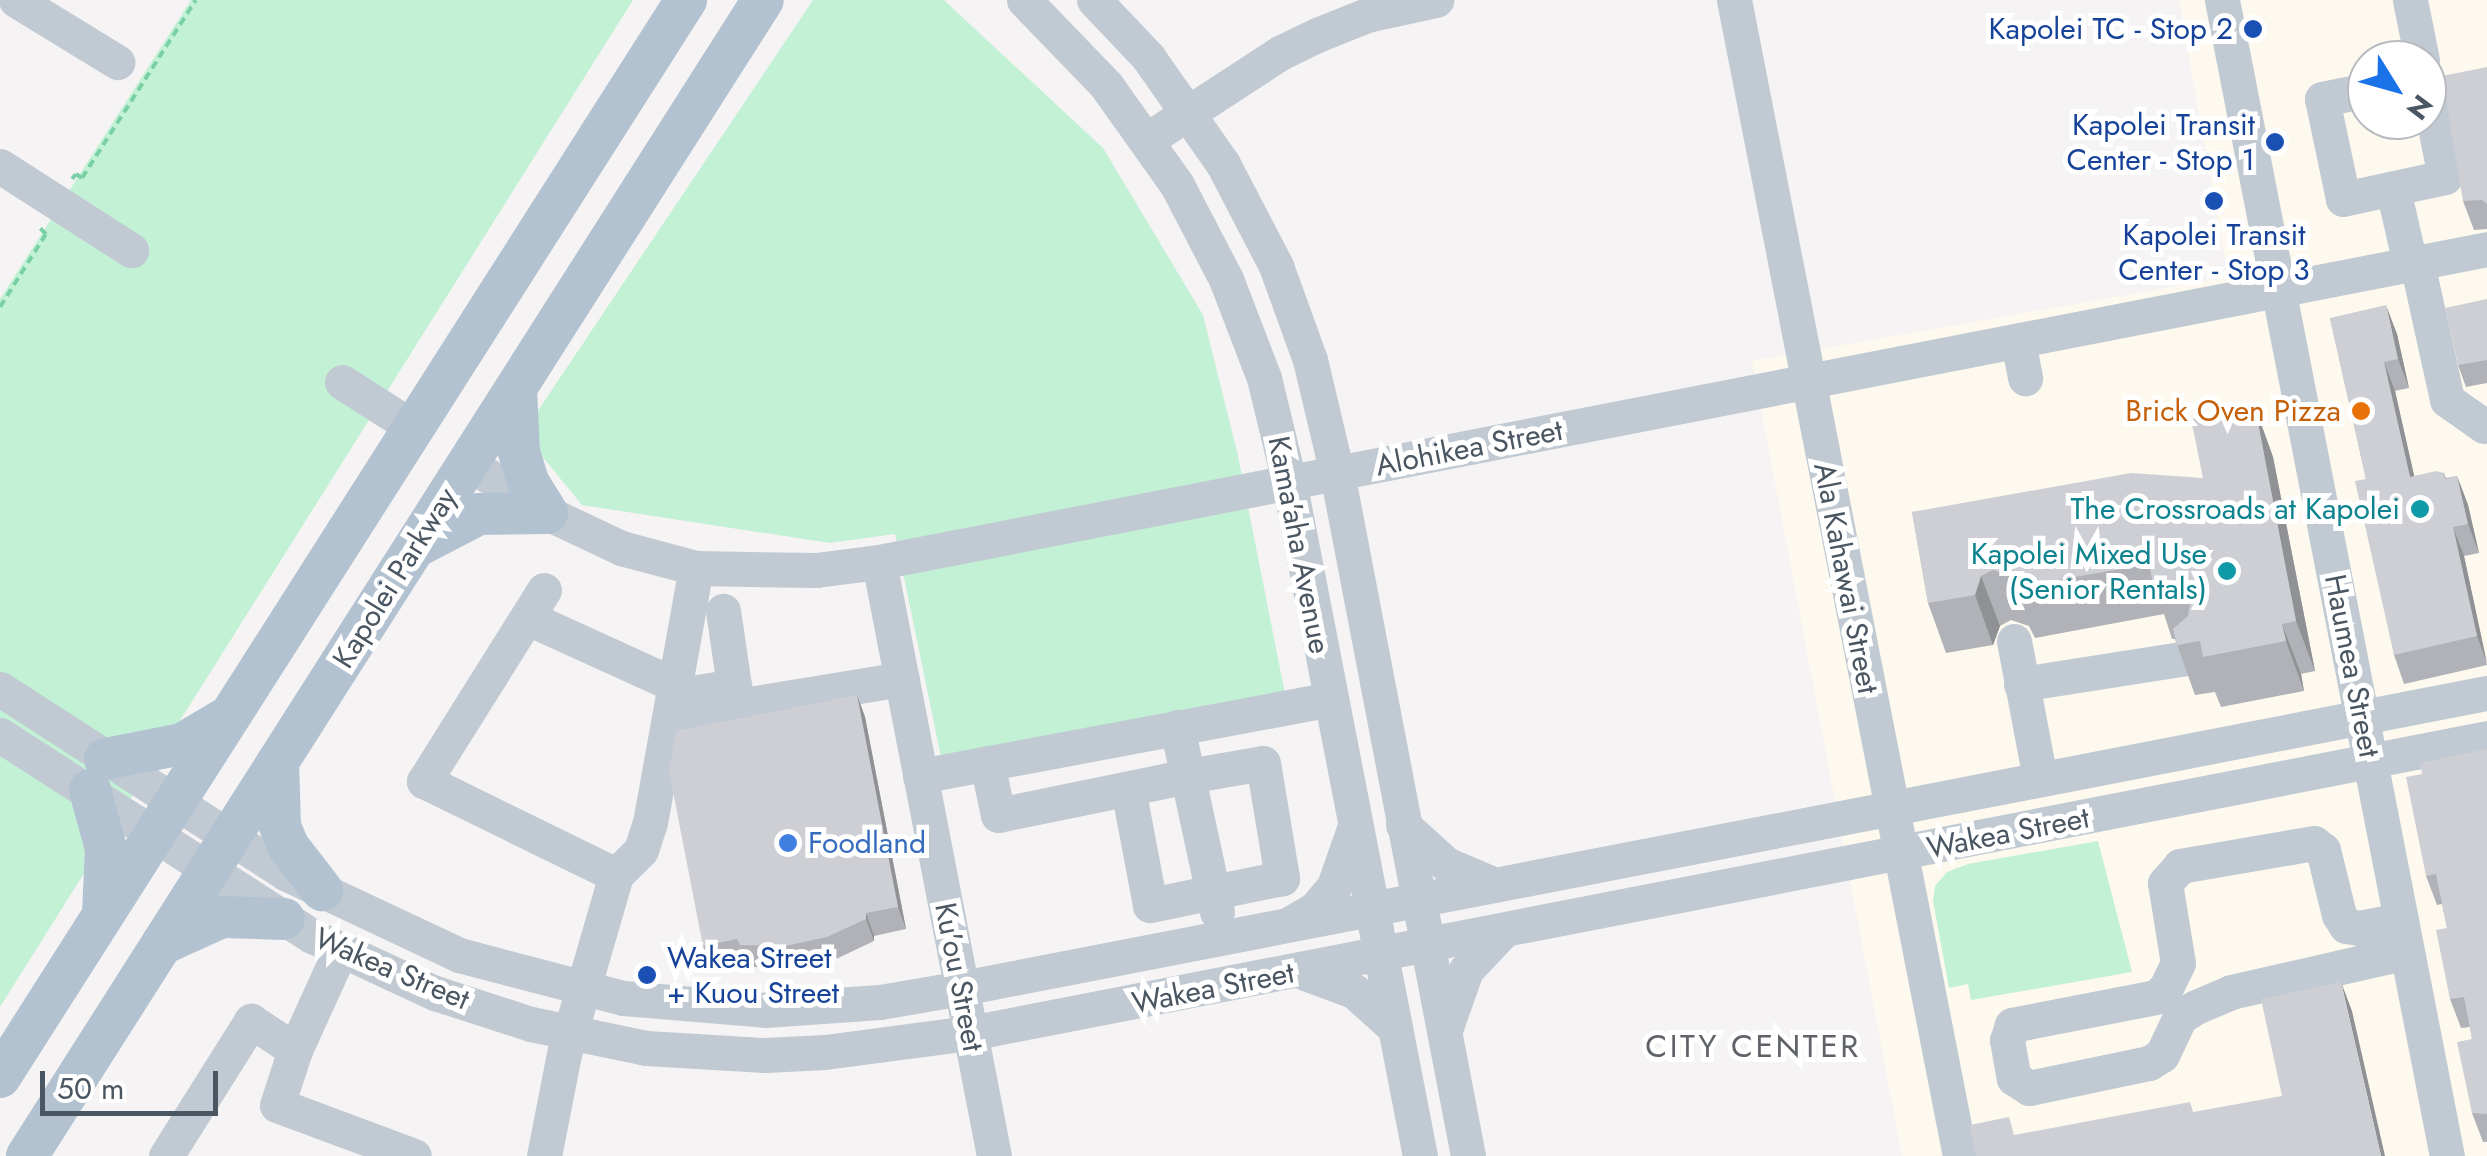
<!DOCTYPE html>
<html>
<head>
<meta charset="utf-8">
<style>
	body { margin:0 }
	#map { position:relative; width:2487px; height:1156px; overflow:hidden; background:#f5f3f3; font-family:Jost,sans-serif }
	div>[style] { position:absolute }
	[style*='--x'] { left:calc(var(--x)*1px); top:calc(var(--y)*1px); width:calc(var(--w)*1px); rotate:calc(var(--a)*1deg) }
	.commercial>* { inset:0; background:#fdf9ef }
	.green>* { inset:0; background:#c3f1d5 }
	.path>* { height:4px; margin-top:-2px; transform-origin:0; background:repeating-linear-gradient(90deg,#7ad0a6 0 8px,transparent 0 13px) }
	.minor>* { height:35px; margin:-17.5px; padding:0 17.5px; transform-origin:17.5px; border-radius:17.5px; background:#c1cad2 }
	.major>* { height:42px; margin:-21px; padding:0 21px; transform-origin:21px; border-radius:21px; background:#b3c2d1 }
	.wall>* { inset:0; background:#b0b2b7 }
	.shaded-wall>* { inset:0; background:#909195 }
	.building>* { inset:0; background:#cdcfd5 }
	.dots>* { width:28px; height:28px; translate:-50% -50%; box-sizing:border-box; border:5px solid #fff; border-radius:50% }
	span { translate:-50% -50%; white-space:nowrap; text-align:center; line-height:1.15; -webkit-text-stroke:10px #fff; paint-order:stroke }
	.transit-label { font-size:30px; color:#164399 }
	.right { translate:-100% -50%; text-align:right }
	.left { translate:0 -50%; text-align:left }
	.food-label { font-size:30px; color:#c56008 }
	.street-label { font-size:30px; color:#4a5661 }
	.culture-label { font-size:30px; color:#0d838f }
	.shop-label { font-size:30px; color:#366cbe }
	.neighbourhood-label { font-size:32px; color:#5f6368; letter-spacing:2.5px }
	.north { position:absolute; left:2347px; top:40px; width:100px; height:100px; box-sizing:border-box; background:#fff; border:2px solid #b7bbc0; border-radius:50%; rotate:127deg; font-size:28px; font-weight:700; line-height:40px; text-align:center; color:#4a5661 }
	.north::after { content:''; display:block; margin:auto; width:35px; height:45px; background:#1a73e8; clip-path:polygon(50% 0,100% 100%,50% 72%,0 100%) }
	.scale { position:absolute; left:40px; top:1071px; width:178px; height:45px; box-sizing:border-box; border:5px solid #4a5661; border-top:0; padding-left:12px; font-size:30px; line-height:35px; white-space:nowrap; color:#4a5661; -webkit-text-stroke:8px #fff; paint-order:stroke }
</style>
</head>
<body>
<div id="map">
	<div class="commercial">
		<i style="clip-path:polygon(evenodd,2179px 0,2487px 0,2487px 1156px,1902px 1156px,1752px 361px,2228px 277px,2179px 0,2367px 60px,2427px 60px,2427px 120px,2367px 120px,2367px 60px)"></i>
	</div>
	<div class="green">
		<i style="clip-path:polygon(191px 0,633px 0,0 1007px,0 299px)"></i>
		<i style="clip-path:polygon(813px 0,944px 0,1103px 148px,1203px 315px,1238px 456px,1286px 699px,946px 781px,895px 534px,830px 543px,582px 505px,523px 433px)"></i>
		<i style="clip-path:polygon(2098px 841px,2132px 972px,1971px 1000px,1968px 984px,1949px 988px,1933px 901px,1935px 886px,1947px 872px,1968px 864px)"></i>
	</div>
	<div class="path">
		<i style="--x:72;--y:179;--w:6;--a:-51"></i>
		<i style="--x:76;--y:174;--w:7;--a:34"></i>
		<i style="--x:82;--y:178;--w:211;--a:-57.4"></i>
		<i style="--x:0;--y:307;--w:86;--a:-57.8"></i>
		<i style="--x:46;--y:234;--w:8;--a:-135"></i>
	</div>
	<div class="minor">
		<i style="--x:16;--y:0;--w:119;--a:31.5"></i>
		<i style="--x:1024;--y:0;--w:118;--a:46"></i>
		<i style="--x:1106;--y:85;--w:123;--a:54.6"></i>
		<i style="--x:1177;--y:185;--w:106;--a:62.5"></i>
		<i style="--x:1226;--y:279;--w:106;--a:69"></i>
		<i style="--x:1264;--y:378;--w:106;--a:76.4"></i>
		<i style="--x:1289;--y:481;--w:688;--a:79.02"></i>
		<i style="--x:1094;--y:0;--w:79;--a:46.5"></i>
		<i style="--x:1148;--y:57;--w:131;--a:55"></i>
		<i style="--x:1223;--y:164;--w:115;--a:62.5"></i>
		<i style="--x:1276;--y:266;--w:100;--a:70.1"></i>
		<i style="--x:1310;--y:360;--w:116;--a:76.6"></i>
		<i style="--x:1337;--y:473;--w:695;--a:79.14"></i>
		<i style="--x:1734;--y:0;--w:1178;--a:78.94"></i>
		<i style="--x:2222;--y:0;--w:1178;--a:78.99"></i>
		<i style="--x:2410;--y:0;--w:61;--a:78.7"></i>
		<i style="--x:2367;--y:90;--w:46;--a:168.7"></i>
		<i style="--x:2322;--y:99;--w:102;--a:78.1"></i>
		<i style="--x:2343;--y:199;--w:104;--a:-12.2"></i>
		<i style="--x:2445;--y:177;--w:92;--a:-101.3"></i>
		<i style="--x:1148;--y:139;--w:158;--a:-33.1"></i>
		<i style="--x:1280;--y:53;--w:41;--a:-25.9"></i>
		<i style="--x:1317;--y:35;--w:54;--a:-21.8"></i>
		<i style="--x:1367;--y:15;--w:71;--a:-12.3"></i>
		<i style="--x:0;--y:166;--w:156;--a:32.7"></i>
		<i style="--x:2393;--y:189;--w:77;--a:77.2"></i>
		<i style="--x:2417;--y:263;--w:140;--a:77.6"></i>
		<i style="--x:2447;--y:400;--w:45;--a:35.1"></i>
		<i style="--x:2018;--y:341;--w:38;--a:79"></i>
		<i style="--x:342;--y:382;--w:85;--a:32.6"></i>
		<i style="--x:468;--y:463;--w:93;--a:32.3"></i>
		<i style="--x:547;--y:513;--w:82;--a:25.3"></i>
		<i style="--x:621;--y:548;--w:78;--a:14.9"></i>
		<i style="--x:696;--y:568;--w:120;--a:1"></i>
		<i style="--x:816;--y:570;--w:64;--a:-7.2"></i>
		<i style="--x:879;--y:562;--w:1638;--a:-11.01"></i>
		<i style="--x:879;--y:562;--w:605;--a:79.04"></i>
		<i style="--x:544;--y:590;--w:226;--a:122.1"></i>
		<i style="--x:424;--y:781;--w:214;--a:26.1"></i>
		<i style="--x:528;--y:618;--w:162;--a:24.5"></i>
		<i style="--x:2014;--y:641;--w:140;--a:79.3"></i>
		<i style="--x:2021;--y:684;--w:168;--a:-8.9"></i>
		<i style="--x:0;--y:689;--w:341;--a:32.8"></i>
		<i style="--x:287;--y:874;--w:190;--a:25.2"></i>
		<i style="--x:459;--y:955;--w:170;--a:14.7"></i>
		<i style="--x:623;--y:998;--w:143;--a:4.8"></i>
		<i style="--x:765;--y:1010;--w:115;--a:-4"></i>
		<i style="--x:880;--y:1002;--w:83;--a:-9.7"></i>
		<i style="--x:962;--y:988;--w:1553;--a:-10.95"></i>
		<i style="--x:691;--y:693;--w:44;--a:-9.2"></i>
		<i style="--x:734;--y:686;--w:76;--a:-98.3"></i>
		<i style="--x:670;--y:717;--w:235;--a:-9.3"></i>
		<i style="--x:1177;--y:727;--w:189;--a:77.8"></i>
		<i style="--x:0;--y:735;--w:371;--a:32.8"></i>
		<i style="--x:312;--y:936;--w:136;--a:24.9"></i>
		<i style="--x:435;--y:993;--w:101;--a:17.9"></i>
		<i style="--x:531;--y:1024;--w:117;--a:11.8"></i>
		<i style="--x:646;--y:1048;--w:119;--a:3.4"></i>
		<i style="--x:765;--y:1055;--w:60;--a:-2.9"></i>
		<i style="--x:825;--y:1052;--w:146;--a:-7.5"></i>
		<i style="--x:970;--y:1033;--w:1545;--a:-11"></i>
		<i style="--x:987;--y:763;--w:53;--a:78.1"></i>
		<i style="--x:998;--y:815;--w:194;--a:-11.6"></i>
		<i style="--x:1188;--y:776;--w:76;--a:-9.8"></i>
		<i style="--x:1263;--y:763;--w:117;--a:80.6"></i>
		<i style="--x:1282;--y:878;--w:135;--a:168.4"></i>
		<i style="--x:1150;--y:905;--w:118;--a:-100.7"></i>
		<i style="--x:920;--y:776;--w:417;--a:-10.6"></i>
		<i style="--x:1403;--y:825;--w:58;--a:42.2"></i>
		<i style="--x:1446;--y:864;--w:53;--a:23.2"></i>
		<i style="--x:2401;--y:920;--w:43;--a:169.2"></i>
		<i style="--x:2359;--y:928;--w:13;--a:-171"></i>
		<i style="--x:2346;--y:926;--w:13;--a:-122"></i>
		<i style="--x:2339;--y:915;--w:67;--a:-103.8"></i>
		<i style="--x:2323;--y:850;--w:11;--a:-142"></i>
		<i style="--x:2314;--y:843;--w:136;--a:170.3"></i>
		<i style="--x:2180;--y:866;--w:23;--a:131"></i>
		<i style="--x:2165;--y:883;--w:81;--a:80.8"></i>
		<i style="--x:2178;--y:963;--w:28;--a:116"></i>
		<i style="--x:2166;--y:988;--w:13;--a:138"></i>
		<i style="--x:2156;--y:997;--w:147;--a:169"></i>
		<i style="--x:2012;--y:1025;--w:16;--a:108"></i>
		<i style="--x:2007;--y:1040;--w:39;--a:80"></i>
		<i style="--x:2014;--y:1078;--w:18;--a:34"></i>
		<i style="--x:2029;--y:1088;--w:123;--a:-11.8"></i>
		<i style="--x:2149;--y:1063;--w:15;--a:-32"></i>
		<i style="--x:2162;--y:1055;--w:42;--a:-64.7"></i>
		<i style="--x:2180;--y:1017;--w:19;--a:-32"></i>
		<i style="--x:2196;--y:1007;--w:38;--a:-23"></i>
		<i style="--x:2231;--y:992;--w:180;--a:-12.8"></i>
		<i style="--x:1291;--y:923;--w:28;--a:-30"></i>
		<i style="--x:1315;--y:909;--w:30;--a:-50"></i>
		<i style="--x:1334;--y:886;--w:60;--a:-70.7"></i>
		<i style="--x:340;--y:951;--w:109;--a:114.4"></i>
		<i style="--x:295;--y:1050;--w:58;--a:108.1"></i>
		<i style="--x:277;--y:1105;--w:146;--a:20.4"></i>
		<i style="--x:1305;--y:973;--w:52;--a:20.2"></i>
		<i style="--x:1354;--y:991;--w:55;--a:42.1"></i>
		<i style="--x:1446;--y:1027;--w:60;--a:-70.7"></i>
		<i style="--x:1466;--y:970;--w:52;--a:-46.5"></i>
		<i style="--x:166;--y:1156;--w:160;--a:-57.8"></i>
		<i style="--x:251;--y:1021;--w:53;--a:33.4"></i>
		<i style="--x:544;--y:1156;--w:104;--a:-78.9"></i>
		<i style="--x:564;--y:1054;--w:186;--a:-73.8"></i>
		<i style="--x:616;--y:875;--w:35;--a:-45"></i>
		<i style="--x:641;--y:850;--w:28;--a:-72"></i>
		<i style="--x:650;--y:823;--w:259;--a:-79.8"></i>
	</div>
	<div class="major">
		<i style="--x:516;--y:389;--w:63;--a:87.3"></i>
		<i style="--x:519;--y:452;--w:31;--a:73"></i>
		<i style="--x:528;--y:482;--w:36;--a:58"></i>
		<i style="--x:421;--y:544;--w:65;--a:-27.3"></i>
		<i style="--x:479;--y:514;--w:68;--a:-0.8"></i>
		<i style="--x:105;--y:759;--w:78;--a:-11"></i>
		<i style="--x:182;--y:744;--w:51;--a:-30.6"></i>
		<i style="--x:278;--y:762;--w:64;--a:88.2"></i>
		<i style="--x:280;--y:826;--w:22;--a:68"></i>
		<i style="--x:288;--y:846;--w:56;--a:52.3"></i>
		<i style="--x:90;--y:790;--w:61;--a:74.8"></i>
		<i style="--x:106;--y:849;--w:63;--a:92.7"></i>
		<i style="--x:162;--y:944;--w:66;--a:-24.2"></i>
		<i style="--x:222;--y:917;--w:62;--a:1.8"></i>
		<i style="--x:0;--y:1077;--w:1277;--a:-57.5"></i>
		<i style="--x:27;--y:1156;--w:1370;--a:-57.52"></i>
	</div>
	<div class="wall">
		<i style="clip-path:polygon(2487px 67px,2487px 229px,2474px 230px,2463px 201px)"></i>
		<i style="clip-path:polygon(2487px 299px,2487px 383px,2466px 387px,2458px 365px)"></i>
		<i style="clip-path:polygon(2330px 318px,2397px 334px,2409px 388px,2395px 391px,2414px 476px,2444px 473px,2446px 478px,2457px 476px,2468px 505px,2479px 553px,2464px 556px,2487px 665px,2404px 684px,2394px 655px,2366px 479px)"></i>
		<i style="clip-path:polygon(2255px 407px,2273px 457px,2315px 671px,2301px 674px,2304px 691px,2221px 707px,2215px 692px,2195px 695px,2175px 639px,2172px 639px,2164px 614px,2035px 638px,2029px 626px,2011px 620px,2000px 626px,1993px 645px,1946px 653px,1928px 603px,1912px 512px,2203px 478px)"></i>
		<i style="clip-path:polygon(857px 695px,865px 717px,906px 929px,874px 936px,874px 941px,836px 959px,793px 968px,748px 967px,745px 961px,711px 968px,703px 946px)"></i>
		<i style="clip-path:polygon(2487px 749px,2487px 1142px,2483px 1142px,2472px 1113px,2472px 1039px,2470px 1027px,2461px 1028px,2450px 999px,2447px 928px,2442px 904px,2437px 905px,2426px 876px,2422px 774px)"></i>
	</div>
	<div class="shaded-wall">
		<i style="clip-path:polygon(2386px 305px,2397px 334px,2409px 388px,2398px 359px)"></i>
		<i style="clip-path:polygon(2384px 362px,2395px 391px,2421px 506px,2410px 477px)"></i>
		<i style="clip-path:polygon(2255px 407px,2273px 457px,2315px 671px,2296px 621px)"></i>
		<i style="clip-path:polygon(2457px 476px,2468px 505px,2479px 553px,2468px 524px)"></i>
		<i style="clip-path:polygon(2453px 527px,2464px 556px,2487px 663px,2477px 636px)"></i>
		<i style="clip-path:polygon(1981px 576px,2000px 626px,1993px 645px,1975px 595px)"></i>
		<i style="clip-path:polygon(2282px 624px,2301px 674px,2304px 691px,2286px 641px)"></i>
		<i style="clip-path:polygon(857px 695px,865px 717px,906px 929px,898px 907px)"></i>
		<i style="clip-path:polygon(866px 913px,874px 936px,874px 941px,866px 919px)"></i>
		<i style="clip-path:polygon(2341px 982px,2352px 1011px,2385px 1156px,2381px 1156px)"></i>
	</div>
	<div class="building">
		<i style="clip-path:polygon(2487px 67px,2487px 204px,2482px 200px,2463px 201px,2442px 76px)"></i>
		<i style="clip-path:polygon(2487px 299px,2487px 360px,2458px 365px,2445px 308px)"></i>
		<i style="clip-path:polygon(2386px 305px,2398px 359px,2384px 362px,2410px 477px,2436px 471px,2444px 473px,2445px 479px,2457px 476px,2468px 524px,2453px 527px,2477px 636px,2394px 655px,2355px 481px,2366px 479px,2330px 318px)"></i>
		<i style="clip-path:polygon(2255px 407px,2296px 621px,2282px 624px,2286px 641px,2203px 657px,2200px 641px,2177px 645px,2173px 629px,2188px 616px,2190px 604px,2177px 589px,2154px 589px,2149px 564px,2017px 587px,2011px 576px,1993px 570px,1981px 576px,1975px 595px,1928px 603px,1912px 512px,2131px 473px,2203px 478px,2191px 419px)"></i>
		<i style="clip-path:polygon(857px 695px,898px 907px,866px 913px,866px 919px,827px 937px,785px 946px,740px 945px,737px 939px,703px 946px,669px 771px,676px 731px)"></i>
		<i style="clip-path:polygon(2487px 749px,2487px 1114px,2472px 1113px,2457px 1042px,2472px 1039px,2464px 997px,2450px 999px,2436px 930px,2447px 928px,2436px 874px,2426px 876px,2406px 777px,2422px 774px,2420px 763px)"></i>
		<i style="clip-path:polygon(2341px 982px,2381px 1156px,1976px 1156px,1970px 1125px,2009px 1117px,2014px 1135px,2190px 1102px,2193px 1112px,2282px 1096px,2261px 999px)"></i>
	</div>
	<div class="dots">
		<i style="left:2253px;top:29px;background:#1a4fb4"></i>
		<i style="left:2275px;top:142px;background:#1a4fb4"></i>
		<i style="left:2214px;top:201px;background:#1a4fb4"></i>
		<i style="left:2361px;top:411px;background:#e8710a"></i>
		<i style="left:2420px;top:509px;background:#0f9aa8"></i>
		<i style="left:2227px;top:571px;background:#0f9aa8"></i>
		<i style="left:788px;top:843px;background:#3f7fe0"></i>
		<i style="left:647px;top:975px;background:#1a4fb4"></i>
	</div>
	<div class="transit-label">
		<span class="right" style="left:2233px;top:29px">Kapolei TC - Stop 2</span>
		<span class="right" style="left:2255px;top:142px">Kapolei Transit<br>Center - Stop 1</span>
		<span style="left:2214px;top:252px">Kapolei Transit<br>Center - Stop 3</span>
		<span class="left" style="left:667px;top:975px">Wakea Street<br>+ Kuou Street</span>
	</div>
	<div class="food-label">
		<span class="right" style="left:2341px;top:411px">Brick Oven Pizza</span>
	</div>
	<div class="street-label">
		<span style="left:1469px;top:448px;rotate:-11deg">Alohikea Street</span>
		<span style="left:1299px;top:545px;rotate:79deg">Kama'aha Avenue</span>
		<span style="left:395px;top:578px;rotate:-58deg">Kapolei Parkway</span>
		<span style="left:1846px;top:578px;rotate:79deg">Ala Kahawai Street</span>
		<span style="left:2352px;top:666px;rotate:79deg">Haumea Street</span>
		<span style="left:2008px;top:833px;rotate:-11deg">Wakea Street</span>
		<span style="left:392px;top:969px;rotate:23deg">Wakea Street</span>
		<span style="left:959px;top:977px;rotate:79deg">Ku'ou Street</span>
		<span style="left:1213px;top:988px;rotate:-11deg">Wakea Street</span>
	</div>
	<div class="culture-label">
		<span class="right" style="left:2400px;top:509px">The Crossroads at Kapolei</span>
		<span class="right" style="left:2207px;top:571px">Kapolei Mixed Use<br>(Senior Rentals)</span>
	</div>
	<div class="shop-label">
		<span class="left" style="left:808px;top:843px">Foodland</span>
	</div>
	<div class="neighbourhood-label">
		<span style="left:1753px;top:1046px">CITY CENTER</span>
	</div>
	<div class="north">N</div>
	<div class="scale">50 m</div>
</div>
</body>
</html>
